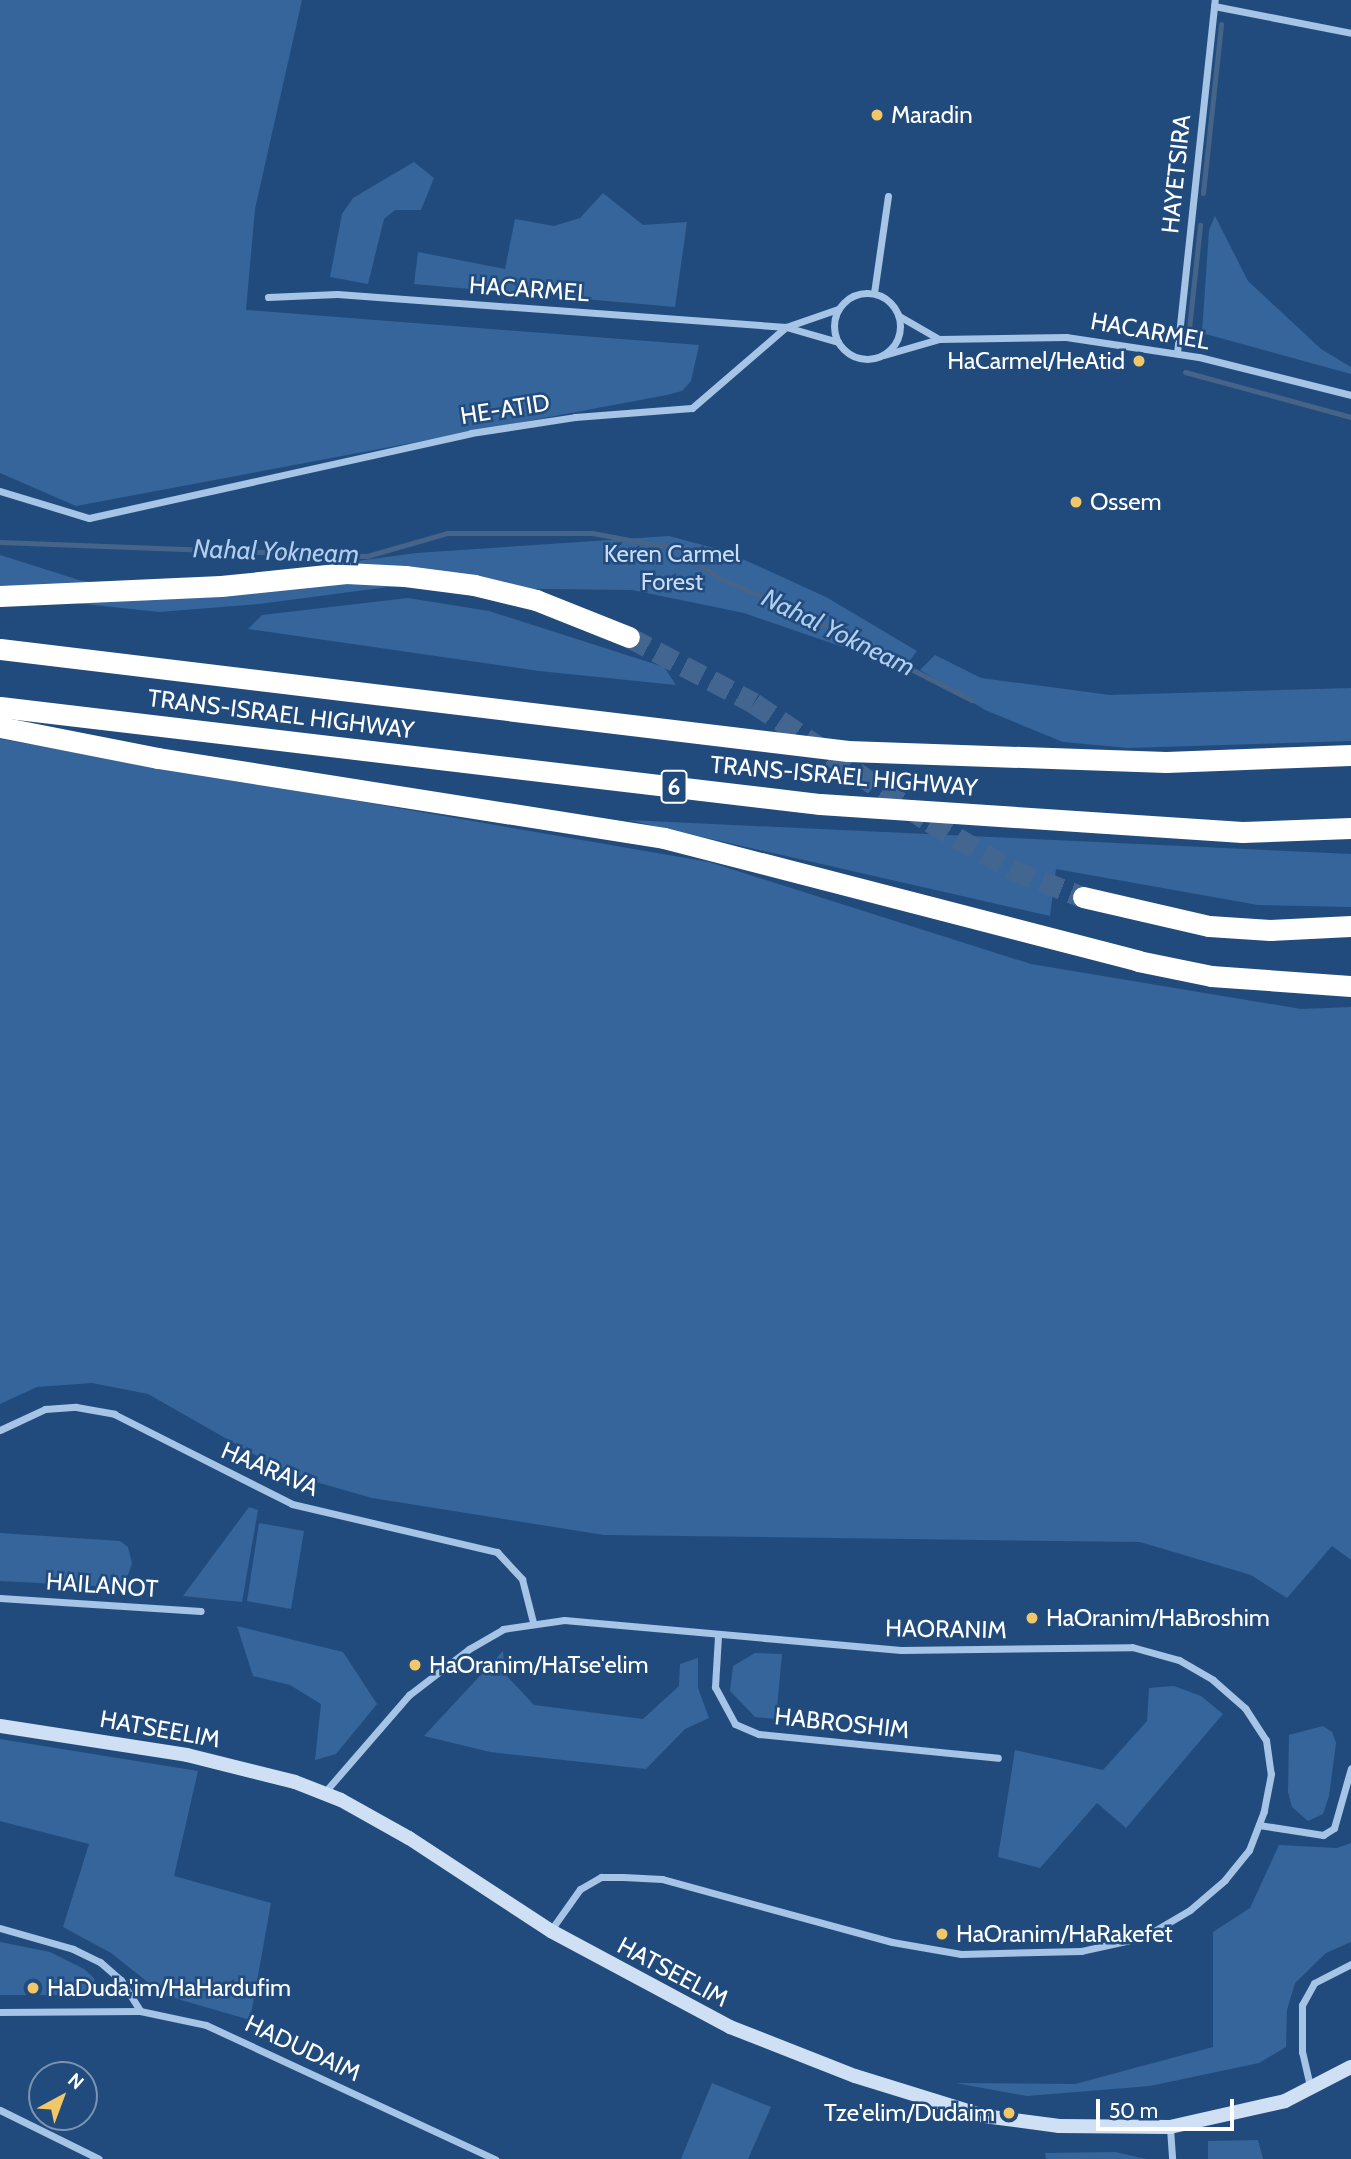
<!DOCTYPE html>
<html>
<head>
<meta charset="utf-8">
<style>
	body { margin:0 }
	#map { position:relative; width:1351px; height:2159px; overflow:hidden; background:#224b7d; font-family:Cabin,sans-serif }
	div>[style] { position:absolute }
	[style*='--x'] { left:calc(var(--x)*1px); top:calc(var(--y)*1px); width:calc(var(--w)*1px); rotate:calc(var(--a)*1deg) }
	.green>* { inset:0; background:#35659b }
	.stream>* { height:5px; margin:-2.5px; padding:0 2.5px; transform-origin:2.5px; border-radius:2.5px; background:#456488 }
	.highway-tunnel>* { height:21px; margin-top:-10.5px; transform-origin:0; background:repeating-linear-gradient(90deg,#436690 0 21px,transparent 0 31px) }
	.street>* { height:7px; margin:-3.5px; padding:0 3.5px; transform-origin:3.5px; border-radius:3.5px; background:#a5c4e6 }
	.street>.ring { margin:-3.5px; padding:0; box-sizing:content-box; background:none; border:7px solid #a5c4e6; border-radius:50% }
	.secondary>* { height:14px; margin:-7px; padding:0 7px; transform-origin:7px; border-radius:7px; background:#cfe0f5 }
	.highway>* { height:21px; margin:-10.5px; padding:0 10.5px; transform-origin:10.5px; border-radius:10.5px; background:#fff }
	.dots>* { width:19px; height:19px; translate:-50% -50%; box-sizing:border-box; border:4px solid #224b7d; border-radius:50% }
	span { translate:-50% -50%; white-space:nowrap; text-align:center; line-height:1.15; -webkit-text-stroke:5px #224b7d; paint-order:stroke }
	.shield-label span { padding:2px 5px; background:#224b7d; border:2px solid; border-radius:5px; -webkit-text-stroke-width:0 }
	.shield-label { font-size:23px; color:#fff; font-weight:700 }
	.poi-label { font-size:24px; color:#fff }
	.left { translate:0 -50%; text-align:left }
	.right { translate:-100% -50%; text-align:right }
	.street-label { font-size:24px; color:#fff }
	.park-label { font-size:24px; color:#c8ddf5 }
	.water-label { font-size:26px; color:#b0ceee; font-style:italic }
	.north { position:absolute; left:28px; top:2061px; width:70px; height:70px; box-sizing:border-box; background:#224b7d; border:2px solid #7a93b1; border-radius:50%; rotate:41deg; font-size:19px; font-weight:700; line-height:28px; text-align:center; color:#fff }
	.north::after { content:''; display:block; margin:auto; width:24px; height:32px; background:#f2c767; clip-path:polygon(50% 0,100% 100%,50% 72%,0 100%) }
	.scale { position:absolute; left:1096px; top:2099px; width:138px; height:32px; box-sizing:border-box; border:4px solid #fff; border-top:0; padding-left:9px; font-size:21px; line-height:24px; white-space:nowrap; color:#fff; -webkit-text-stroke:5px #224b7d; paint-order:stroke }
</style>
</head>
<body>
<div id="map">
	<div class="green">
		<i style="clip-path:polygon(0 0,302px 0,255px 209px,246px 310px,699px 345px,691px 381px,682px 391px,667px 395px,76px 506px,0 473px)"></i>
		<i style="clip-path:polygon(414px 162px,434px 178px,421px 210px,395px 210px,384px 219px,368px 284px,330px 277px,342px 214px,353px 198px)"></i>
		<i style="clip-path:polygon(603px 193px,643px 225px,687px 222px,675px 307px,414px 284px,418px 252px,505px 269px,515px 219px,554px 226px,580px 218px)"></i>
		<i style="clip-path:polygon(1215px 216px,1248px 281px,1321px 349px,1351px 367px,1351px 374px,1202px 333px,1209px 230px)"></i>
		<i style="clip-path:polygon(669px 536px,725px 551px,826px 597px,917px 651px,904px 668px,744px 613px,632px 590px,388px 587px,259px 604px,159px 612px,0 595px,0 555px,79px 580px,144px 590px,416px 553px)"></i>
		<i style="clip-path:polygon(408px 598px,489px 611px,664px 667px,676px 685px,539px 671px,248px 629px,262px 615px)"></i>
		<i style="clip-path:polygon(935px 655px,981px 678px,1110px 695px,1351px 688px,1351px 741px,1128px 748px,1063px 742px,985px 710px,920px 670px)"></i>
		<i style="clip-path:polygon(0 739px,709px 862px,1031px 964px,1301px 1009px,1351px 1007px,1351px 1560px,1332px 1546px,1287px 1598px,1251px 1575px,1140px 1542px,604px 1535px,372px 1498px,309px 1480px,271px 1464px,148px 1394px,92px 1383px,37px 1387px,0 1404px)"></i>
		<i style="clip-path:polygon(628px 820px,1351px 854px,1351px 907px,1258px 905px,1056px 869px,1050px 916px)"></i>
		<i style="clip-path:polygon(249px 1507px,258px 1510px,242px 1602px,183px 1596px)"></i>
		<i style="clip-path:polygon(259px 1523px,304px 1531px,291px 1609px,247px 1601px)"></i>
		<i style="clip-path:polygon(0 1533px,120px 1541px,128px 1547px,132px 1563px,128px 1575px,113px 1587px,0 1581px)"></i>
		<i style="clip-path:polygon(237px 1626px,343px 1652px,377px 1704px,336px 1754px,315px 1760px,321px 1704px,290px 1685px,253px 1676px)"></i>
		<i style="clip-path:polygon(503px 1651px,505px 1674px,534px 1705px,643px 1719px,679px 1686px,680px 1664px,698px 1658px,698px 1688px,709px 1718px,685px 1729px,646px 1769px,490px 1752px,424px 1736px)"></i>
		<i style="clip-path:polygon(755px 1653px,782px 1654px,776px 1719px,755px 1717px,730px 1691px,733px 1666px)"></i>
		<i style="clip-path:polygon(1174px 1686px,1201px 1696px,1223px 1714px,1126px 1828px,1097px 1803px,1040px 1868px,998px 1857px,1015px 1750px,1103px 1770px,1147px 1721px,1149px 1688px)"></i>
		<i style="clip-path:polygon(1323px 1726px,1332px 1732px,1336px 1743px,1329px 1796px,1323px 1814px,1308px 1821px,1292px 1807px,1288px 1792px,1289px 1735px)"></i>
		<i style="clip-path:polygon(0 1739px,198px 1771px,174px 1876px,271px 1903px,250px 2020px,164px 1995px,111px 1953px,63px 1927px,89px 1844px,0 1821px)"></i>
		<i style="clip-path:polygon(1351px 1843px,1351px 1942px,1326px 1953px,1295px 1983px,1287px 2010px,1286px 2047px,1259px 2063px,1150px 2086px,1027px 2096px,955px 2083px,1075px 2084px,1213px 2047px,1213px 1932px,1250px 1908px,1279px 1845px,1337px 1848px)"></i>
		<i style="clip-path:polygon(0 1942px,50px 1952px,84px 1969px,94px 1978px,96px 1988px,88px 1995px,0 1995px)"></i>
		<i style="clip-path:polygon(712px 2083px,771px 2107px,748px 2159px,681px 2159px)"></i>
		<i style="clip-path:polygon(1258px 2140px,1263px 2159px,1208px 2159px,1208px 2141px)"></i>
		<i style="clip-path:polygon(1115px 2152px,1146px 2159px,1046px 2159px,1045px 2153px)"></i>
	</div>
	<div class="stream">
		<i style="--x:1203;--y:193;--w:170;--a:-83.9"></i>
		<i style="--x:1188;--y:338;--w:114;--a:-83.9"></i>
		<i style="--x:1185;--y:372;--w:172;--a:15.2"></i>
		<i style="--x:0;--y:542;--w:367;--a:2.2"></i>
		<i style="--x:367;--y:556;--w:83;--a:-16"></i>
		<i style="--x:447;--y:533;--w:145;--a:0"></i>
		<i style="--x:592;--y:533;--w:87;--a:10.5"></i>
		<i style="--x:678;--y:549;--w:50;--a:35.3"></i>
		<i style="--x:719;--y:578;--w:89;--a:23.1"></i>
		<i style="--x:801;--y:613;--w:192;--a:27"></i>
	</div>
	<div class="highway-tunnel">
		<i style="--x:629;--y:637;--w:141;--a:27.8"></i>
		<i style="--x:754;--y:703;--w:212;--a:34.1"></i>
		<i style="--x:930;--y:822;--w:96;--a:30"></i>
		<i style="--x:1013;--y:870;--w:75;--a:21.1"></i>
	</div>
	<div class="street">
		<i style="--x:1214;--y:6;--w:140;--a:11.1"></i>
		<i style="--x:874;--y:293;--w:98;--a:-81.8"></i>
		<i class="ring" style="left:834px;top:293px;width:59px;height:59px"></i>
		<i style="--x:268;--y:297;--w:69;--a:-2.5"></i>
		<i style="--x:337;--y:294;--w:450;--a:4.2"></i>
		<i style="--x:786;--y:327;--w:54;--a:16.1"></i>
		<i style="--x:899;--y:316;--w:46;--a:29.9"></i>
		<i style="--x:1177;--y:353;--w:355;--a:-83.9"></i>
		<i style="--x:884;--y:355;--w:57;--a:-16.2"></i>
		<i style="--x:939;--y:339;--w:127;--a:-0.9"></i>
		<i style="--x:1066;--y:337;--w:134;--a:8.6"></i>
		<i style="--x:1199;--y:357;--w:157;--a:14"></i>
		<i style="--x:0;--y:491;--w:93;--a:16.9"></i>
		<i style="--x:89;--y:518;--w:391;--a:-12.5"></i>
		<i style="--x:471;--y:433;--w:105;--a:-8.7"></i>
		<i style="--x:575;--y:417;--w:117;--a:-4.4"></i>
		<i style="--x:692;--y:408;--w:124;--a:-40.8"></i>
		<i style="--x:786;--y:327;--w:55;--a:-19.1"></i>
		<i style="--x:0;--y:1430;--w:50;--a:-25"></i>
		<i style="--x:45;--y:1409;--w:31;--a:-4"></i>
		<i style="--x:76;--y:1407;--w:39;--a:10"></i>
		<i style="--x:114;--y:1414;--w:199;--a:26.8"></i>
		<i style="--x:292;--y:1504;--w:211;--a:13.2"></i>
		<i style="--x:497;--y:1552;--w:37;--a:47"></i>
		<i style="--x:522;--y:1579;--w:44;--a:75.7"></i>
		<i style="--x:0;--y:1598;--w:201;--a:3.7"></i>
		<i style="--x:718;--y:1636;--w:51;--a:93.4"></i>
		<i style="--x:715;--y:1687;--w:42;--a:61.6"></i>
		<i style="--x:735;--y:1724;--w:26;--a:23"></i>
		<i style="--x:759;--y:1734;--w:240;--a:5.7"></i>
		<i style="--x:324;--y:1793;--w:130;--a:-49.1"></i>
		<i style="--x:409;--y:1695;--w:76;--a:-37.5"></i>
		<i style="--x:469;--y:1649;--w:39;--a:-30"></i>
		<i style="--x:503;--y:1629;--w:62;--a:-8.4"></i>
		<i style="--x:564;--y:1620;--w:338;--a:5.1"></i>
		<i style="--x:901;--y:1650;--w:231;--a:-0.7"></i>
		<i style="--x:1132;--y:1647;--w:49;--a:15.5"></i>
		<i style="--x:1179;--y:1660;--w:39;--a:30"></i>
		<i style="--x:1213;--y:1680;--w:43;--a:41.2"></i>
		<i style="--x:1245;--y:1708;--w:38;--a:57"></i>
		<i style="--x:1266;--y:1740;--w:34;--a:82"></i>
		<i style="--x:1271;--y:1774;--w:38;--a:101"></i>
		<i style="--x:1264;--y:1811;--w:42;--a:111"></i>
		<i style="--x:1249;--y:1850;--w:38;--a:129"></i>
		<i style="--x:1225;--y:1880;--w:46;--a:139.4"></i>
		<i style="--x:1190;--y:1910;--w:53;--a:149.6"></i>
		<i style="--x:1144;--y:1937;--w:65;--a:167.5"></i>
		<i style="--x:1081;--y:1951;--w:120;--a:178.6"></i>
		<i style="--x:961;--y:1954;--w:70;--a:-170.1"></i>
		<i style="--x:892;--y:1942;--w:238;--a:-164.7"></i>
		<i style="--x:662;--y:1879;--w:39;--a:-177"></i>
		<i style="--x:623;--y:1877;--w:22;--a:180"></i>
		<i style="--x:601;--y:1877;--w:24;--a:150"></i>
		<i style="--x:580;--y:1889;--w:50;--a:125.3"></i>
		<i style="--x:1259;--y:1825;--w:65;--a:8.9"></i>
		<i style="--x:1323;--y:1835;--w:13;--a:-32"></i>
		<i style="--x:1334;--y:1828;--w:62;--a:-74.2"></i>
		<i style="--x:0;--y:1928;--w:76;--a:16"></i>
		<i style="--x:73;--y:1949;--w:30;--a:26"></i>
		<i style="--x:100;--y:1962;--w:28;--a:41"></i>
		<i style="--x:121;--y:1980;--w:36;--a:58"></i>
		<i style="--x:0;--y:2012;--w:140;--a:-0.4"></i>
		<i style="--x:140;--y:2011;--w:67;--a:12"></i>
		<i style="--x:206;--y:2025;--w:319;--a:24.9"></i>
		<i style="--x:1310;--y:2086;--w:35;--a:-103"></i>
		<i style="--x:1302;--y:2052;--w:47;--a:-90"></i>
		<i style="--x:1302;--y:2005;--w:25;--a:-61"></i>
		<i style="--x:1314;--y:1983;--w:42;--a:-27.2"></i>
		<i style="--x:0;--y:2110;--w:110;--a:26.3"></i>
		<i style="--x:1170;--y:2128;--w:31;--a:86"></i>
	</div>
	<div class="secondary">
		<i style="--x:0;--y:1726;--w:189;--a:8.8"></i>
		<i style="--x:187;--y:1755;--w:111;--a:14"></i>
		<i style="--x:295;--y:1782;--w:49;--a:21.4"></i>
		<i style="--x:341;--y:1800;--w:78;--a:29.2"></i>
		<i style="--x:409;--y:1838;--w:170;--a:33.2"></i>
		<i style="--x:551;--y:1931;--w:203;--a:28.2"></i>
		<i style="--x:730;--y:2027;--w:134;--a:21.4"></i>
		<i style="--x:855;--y:2076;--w:135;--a:17.2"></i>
		<i style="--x:984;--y:2116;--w:76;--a:7.6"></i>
		<i style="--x:1059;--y:2126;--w:111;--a:0.5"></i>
		<i style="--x:1170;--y:2127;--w:118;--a:-12.7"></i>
		<i style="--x:1285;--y:2101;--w:74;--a:-27.3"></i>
	</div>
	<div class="highway">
		<i style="--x:0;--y:596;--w:221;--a:-2.6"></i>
		<i style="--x:221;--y:586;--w:126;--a:-5.9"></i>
		<i style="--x:346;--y:573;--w:59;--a:2.9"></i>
		<i style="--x:405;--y:576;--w:70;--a:7.4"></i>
		<i style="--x:474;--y:585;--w:64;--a:13.6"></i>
		<i style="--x:536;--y:600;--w:100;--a:21.7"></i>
		<i style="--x:0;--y:649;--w:854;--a:6.86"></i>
		<i style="--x:848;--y:751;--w:318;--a:2"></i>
		<i style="--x:1166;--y:762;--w:185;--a:-2.2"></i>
		<i style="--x:0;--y:707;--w:826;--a:6.75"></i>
		<i style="--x:820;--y:804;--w:423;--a:3.8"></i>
		<i style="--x:1242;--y:832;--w:109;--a:-2.1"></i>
		<i style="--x:0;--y:727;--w:161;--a:11.1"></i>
		<i style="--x:158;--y:758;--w:512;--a:8.98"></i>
		<i style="--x:664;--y:838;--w:490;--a:14.5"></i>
		<i style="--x:1138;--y:961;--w:75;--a:11.6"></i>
		<i style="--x:1211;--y:976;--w:140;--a:4.1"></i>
		<i style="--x:1083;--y:897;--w:129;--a:13"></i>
		<i style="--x:1209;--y:926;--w:61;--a:3.8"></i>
		<i style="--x:1270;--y:930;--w:81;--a:-2.8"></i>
	</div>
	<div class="dots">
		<i style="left:877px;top:115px;background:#f2c767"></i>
		<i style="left:1139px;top:361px;background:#f2c767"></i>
		<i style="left:1076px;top:502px;background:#f2c767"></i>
		<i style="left:1032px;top:1618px;background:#f2c767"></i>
		<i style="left:415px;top:1665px;background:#f2c767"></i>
		<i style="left:942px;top:1934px;background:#f2c767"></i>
		<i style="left:33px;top:1988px;background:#f2c767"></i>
		<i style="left:1009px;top:2113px;background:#f2c767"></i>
	</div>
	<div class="shield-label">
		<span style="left:674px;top:787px">6</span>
	</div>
	<div class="poi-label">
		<span class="left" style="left:891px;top:115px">Maradin</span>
		<span class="right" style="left:1125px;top:361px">HaCarmel/HeAtid</span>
		<span class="left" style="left:1090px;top:502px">Ossem</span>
		<span class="left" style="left:1046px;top:1618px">HaOranim/HaBroshim</span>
		<span class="left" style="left:429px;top:1665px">HaOranim/HaTse'elim</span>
		<span class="left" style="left:956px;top:1934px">HaOranim/HaRakefet</span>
		<span class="left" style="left:47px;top:1988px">HaDuda'im/HaHardufim</span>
		<span class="right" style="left:995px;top:2113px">Tze'elim/Dudaim</span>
	</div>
	<div class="street-label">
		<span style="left:1176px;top:174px;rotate:-84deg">HAYETSIRA</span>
		<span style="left:529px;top:289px;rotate:4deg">HACARMEL</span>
		<span style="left:1150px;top:331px;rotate:10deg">HACARMEL</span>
		<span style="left:505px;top:409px;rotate:-9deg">HE-ATID</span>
		<span style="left:281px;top:714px;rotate:7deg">TRANS-ISRAEL HIGHWAY</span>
		<span style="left:844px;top:776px;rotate:5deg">TRANS-ISRAEL HIGHWAY</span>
		<span style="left:270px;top:1469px;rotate:23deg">HAARAVA</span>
		<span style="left:102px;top:1585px;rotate:4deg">HAILANOT</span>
		<span style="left:946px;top:1629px;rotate:1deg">HAORANIM</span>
		<span style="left:842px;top:1723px;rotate:6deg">HABROSHIM</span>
		<span style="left:160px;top:1729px;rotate:10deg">HATSEELIM</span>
		<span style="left:673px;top:1972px;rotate:28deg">HATSEELIM</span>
		<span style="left:303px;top:2048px;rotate:25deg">HADUDAIM</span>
	</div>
	<div class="park-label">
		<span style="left:672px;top:568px">Keren Carmel<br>Forest</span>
	</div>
	<div class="water-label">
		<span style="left:276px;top:552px;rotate:2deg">Nahal Yokneam</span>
		<span style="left:838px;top:633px;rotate:26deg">Nahal Yokneam</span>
	</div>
	<div class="north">N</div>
	<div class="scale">50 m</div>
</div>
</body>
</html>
